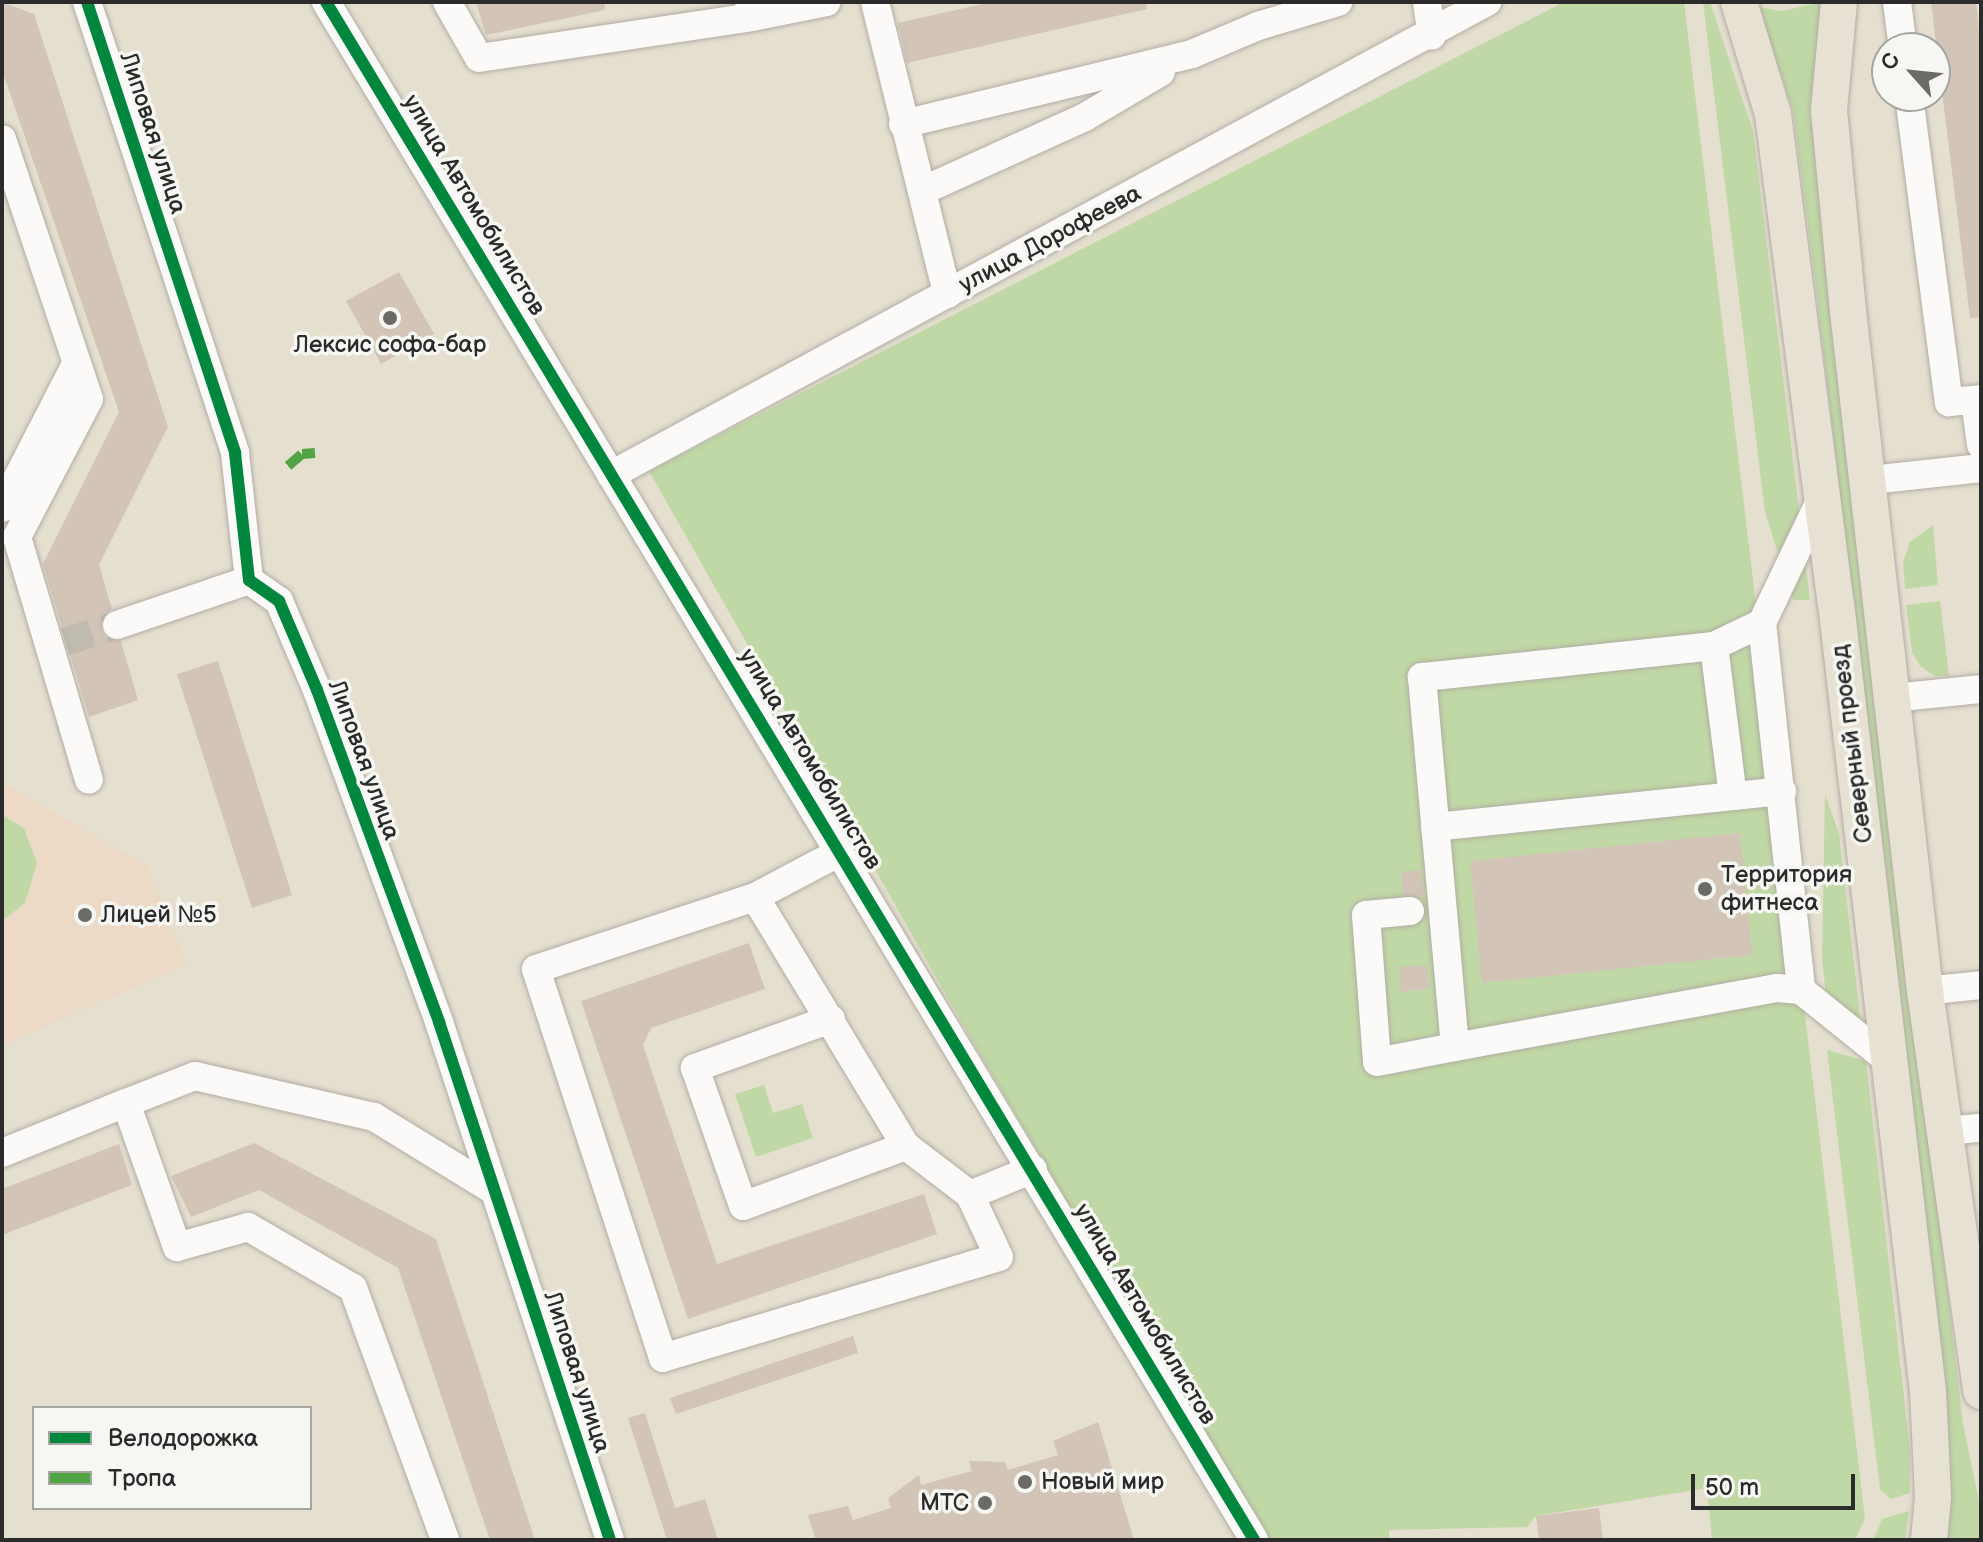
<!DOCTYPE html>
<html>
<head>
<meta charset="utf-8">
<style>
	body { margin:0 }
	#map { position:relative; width:1983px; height:1542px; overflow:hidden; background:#e5dfd0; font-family:"Balsamiq Sans",sans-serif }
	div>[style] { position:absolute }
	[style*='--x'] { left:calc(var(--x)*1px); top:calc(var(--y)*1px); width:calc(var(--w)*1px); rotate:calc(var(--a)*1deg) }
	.built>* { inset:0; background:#ecdac6 }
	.green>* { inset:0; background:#c0d8a5 }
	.building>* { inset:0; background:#d2c5b7 }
	.minor-tunnel>* { height:28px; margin-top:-14px; transform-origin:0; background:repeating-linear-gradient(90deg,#c0bbaf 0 28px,transparent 0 42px) }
	.roads { filter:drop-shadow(0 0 2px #b1ada4) drop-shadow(0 0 2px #b1ada4) }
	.minor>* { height:28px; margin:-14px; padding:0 14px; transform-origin:14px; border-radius:14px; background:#fbfaf8 }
	.major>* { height:36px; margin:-18px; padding:0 18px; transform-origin:18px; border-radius:18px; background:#e7e1d3 }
	.quiet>* { height:10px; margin-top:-5px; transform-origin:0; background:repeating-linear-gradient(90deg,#51a443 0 20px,transparent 0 30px) }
	.cycleway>* { height:12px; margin:-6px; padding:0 6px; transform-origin:6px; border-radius:6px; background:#00873e }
	.dots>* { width:22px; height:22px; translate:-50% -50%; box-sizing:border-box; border:4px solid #f6f6f2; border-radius:50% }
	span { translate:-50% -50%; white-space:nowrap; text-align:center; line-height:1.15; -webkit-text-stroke:7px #f6f6f2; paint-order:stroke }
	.street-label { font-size:24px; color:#2b2b2b }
	.poi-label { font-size:24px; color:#2b2b2b }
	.left { translate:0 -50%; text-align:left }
	.right { translate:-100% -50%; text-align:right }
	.frame { position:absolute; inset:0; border:4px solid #2b2b2b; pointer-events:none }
	.legend { position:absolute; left:32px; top:1406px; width:280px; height:104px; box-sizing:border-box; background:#f6f6f2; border:2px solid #a5a5a2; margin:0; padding:10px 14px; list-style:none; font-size:24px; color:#2b2b2b }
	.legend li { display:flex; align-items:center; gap:16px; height:40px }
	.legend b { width:40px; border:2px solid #a5a5a2 }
	.north { position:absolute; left:1871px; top:32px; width:80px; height:80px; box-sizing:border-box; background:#f6f6f2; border:2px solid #a5a5a2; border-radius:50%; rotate:297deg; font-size:22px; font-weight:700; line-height:32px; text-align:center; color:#2b2b2b }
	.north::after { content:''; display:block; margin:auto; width:28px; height:36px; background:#6c6a65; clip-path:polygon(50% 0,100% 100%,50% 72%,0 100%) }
	.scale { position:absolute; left:1691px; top:1474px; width:164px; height:36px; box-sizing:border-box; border:4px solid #2b2b2b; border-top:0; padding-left:10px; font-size:24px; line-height:28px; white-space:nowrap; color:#2b2b2b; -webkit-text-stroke:6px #f6f6f2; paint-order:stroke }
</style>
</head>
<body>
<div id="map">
	<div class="built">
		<i style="clip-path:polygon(2px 783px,147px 865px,187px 964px,2px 1046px)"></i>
	</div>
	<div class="green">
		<i style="clip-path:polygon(1564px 2px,1684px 2px,1865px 1518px,1855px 1540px,1712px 1540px,1707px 1488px,1536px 1516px,1527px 1527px,1389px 1530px,1389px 1540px,1267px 1540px,974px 1044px,649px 471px)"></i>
		<i style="clip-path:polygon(1703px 2px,1710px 2px,1753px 131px,1810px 600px,1793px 600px,1765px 512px)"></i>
		<i style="clip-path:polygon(1822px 2px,1810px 111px,1963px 1424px,1981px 1511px,1981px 1540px,1942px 1540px,1950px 1478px,1948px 1427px,1817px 295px,1793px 109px,1757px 7px,1782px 11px)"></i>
		<i style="clip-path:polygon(1933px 525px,1938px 585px,1905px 589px,1903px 562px,1910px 542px)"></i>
		<i style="clip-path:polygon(1940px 601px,1949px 676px,1935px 676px,1920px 666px,1912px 652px,1906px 605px)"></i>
		<i style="clip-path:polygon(1825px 794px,1839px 834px,1861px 1024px,1828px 1012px,1822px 959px)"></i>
		<i style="clip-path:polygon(2px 815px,24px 828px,37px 863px,25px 903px,2px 921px)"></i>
		<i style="clip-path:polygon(1827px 1050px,1866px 1061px,1910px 1450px,1910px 1493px,1891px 1499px,1880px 1489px)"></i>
		<i style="clip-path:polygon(764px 1085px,773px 1113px,802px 1104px,813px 1138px,756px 1157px,735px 1094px)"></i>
		<i style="clip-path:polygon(1909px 1511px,1905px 1540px,1873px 1540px,1882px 1519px)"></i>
	</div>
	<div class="building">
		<i style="clip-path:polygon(2px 2px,34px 14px,168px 427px,99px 565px,112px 609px,104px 614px,101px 630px,106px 638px,121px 641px,138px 700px,89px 717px,43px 564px,119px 412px,2px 70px)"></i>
		<i style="clip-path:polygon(476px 2px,604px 2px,605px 10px,486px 35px)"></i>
		<i style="clip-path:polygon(991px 2px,1146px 2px,1147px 9px,907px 63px,898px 23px)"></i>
		<i style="clip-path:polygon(1931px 2px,1976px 2px,1981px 45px,1981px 317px,1970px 318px)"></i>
		<i style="clip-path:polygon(399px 272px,434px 334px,381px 364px,346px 301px)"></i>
		<i style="clip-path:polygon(218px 661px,292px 895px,252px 908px,177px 674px)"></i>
		<i style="clip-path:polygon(1740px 833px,1752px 955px,1482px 983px,1470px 861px)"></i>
		<i style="clip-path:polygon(1421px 870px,1424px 898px,1403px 895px,1401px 872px)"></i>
		<i style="clip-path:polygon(749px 943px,765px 989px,651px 1028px,643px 1045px,717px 1264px,924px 1194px,937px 1234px,688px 1319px,581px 1001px)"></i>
		<i style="clip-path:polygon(1427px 965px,1429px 989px,1401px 992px,1399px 967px)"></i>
		<i style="clip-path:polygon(254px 1143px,436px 1239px,535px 1540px,490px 1540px,398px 1268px,259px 1190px,191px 1217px,171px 1176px)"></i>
		<i style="clip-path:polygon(119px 1144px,132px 1185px,2px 1235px,2px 1189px)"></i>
		<i style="clip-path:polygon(853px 1336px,858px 1353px,676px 1414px,670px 1398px)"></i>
		<i style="clip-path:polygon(645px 1413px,675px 1508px,705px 1499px,718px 1540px,667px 1540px,628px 1418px)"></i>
		<i style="clip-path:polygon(1098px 1422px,1134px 1540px,816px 1540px,808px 1515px,848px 1506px,853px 1520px,891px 1508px,888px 1498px,919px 1475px,921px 1485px,972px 1471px,969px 1461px,1005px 1462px,1008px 1470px,1058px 1455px,1053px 1441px)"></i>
		<i style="clip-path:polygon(1599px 1508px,1603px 1538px,1539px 1540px,1536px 1516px)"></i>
	</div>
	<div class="minor-tunnel">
		<i style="--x:65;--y:642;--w:55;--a:-18.1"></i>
	</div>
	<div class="roads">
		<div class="minor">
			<i style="--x:87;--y:2;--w:475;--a:71.8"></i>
			<i style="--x:235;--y:453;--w:128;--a:83.7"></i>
			<i style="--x:249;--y:580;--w:37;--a:35"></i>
			<i style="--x:279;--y:601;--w:97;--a:66.9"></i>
			<i style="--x:317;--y:690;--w:354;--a:69.8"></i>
			<i style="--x:439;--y:1022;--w:545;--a:71.73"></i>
			<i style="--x:326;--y:2;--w:1796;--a:58.89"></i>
			<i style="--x:447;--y:2;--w:64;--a:60.3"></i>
			<i style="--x:479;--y:58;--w:276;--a:-8.5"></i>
			<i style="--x:749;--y:2;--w:15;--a:79"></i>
			<i style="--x:752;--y:17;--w:76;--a:-11.3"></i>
			<i style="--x:875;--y:2;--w:301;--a:76.1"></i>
			<i style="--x:1427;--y:2;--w:34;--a:82"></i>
			<i style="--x:1897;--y:2;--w:46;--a:82.6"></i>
			<i style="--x:1909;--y:96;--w:309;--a:82.6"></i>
			<i style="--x:1949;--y:402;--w:32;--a:-5"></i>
			<i style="--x:903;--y:124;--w:297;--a:-13.6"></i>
			<i style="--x:1192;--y:54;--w:72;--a:-23"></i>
			<i style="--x:1258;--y:26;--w:84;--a:-16.7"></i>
			<i style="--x:2;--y:139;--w:274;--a:71.5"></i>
			<i style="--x:89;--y:399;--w:156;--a:117.6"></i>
			<i style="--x:17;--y:537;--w:253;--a:73.5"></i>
			<i style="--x:922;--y:191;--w:179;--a:-24.4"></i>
			<i style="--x:1085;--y:117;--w:88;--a:-30.6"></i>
			<i style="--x:1975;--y:400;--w:45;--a:82.4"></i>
			<i style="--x:611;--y:475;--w:996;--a:-28.37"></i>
			<i style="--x:1871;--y:480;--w:111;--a:-6.2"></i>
			<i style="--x:1822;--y:497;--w:140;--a:115.5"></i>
			<i style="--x:1762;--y:623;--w:53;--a:154.4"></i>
			<i style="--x:1714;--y:646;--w:294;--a:173.9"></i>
			<i style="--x:1422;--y:677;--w:371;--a:84.9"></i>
			<i style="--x:1455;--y:1047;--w:327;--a:-10.4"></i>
			<i style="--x:1777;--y:988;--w:24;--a:5"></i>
			<i style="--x:1801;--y:990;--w:113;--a:38.9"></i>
			<i style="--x:2;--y:508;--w:162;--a:-62.8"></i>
			<i style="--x:1762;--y:623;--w:369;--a:83.9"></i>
			<i style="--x:117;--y:625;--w:139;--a:-18.8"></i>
			<i style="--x:1714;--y:646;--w:151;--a:82.8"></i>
			<i style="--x:1893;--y:698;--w:88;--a:-5.8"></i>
			<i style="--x:1435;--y:827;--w:349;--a:-5.9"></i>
			<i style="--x:755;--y:897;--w:291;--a:58.8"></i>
			<i style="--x:906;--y:1146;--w:81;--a:37.4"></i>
			<i style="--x:970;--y:1195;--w:68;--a:64.9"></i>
			<i style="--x:999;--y:1257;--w:351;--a:163.3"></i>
			<i style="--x:663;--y:1358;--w:409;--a:-108.1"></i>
			<i style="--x:536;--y:969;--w:231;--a:-18.2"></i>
			<i style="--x:755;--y:897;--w:96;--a:-27.9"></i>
			<i style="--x:1410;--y:911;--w:44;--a:174.8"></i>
			<i style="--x:1366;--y:915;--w:147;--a:85.7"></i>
			<i style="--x:1377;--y:1062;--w:79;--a:-10.9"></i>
			<i style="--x:1925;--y:991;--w:56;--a:-6.1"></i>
			<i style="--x:831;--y:1019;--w:145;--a:160.2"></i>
			<i style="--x:695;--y:1068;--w:146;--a:70.8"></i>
			<i style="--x:743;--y:1206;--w:174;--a:-20.2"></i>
			<i style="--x:126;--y:1103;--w:74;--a:-21.4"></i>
			<i style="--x:195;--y:1076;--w:184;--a:12.9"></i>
			<i style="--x:374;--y:1117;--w:140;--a:31.5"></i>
			<i style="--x:1944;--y:1131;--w:37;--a:-5"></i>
			<i style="--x:2;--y:1153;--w:134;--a:-22"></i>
			<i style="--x:126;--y:1103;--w:153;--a:70.5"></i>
			<i style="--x:177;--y:1247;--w:74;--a:-15.7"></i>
			<i style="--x:248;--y:1227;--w:121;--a:30.2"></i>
			<i style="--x:353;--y:1288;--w:268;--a:69.9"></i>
			<i style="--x:970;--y:1195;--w:68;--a:-22.4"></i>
		</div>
		<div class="major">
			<i style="--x:1739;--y:2;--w:117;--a:73.1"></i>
			<i style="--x:1773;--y:114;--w:493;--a:82.7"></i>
			<i style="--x:1836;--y:603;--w:793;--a:83.34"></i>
			<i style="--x:1928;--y:1391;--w:106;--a:87.3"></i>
			<i style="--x:1933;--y:1497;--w:43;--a:95.3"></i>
			<i style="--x:1839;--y:2;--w:108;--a:95.3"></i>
			<i style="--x:1829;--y:110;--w:202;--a:84.6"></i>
			<i style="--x:1848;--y:311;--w:684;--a:83.54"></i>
			<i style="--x:1925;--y:991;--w:404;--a:82"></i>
		</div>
	</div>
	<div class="quiet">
		<i style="--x:288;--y:466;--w:18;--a:-41"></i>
		<i style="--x:302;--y:454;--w:13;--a:-4"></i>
	</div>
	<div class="cycleway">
		<i style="--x:87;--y:2;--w:475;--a:71.8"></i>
		<i style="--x:235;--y:453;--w:128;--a:83.7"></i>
		<i style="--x:249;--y:580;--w:37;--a:35"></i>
		<i style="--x:279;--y:601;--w:97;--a:66.9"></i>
		<i style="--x:317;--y:690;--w:354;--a:69.8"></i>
		<i style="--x:439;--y:1022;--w:545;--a:71.73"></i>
		<i style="--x:326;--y:2;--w:1796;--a:58.89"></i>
	</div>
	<div class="dots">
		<i style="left:390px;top:318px;background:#6c6a65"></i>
		<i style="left:1705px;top:889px;background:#6c6a65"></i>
		<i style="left:85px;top:915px;background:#6c6a65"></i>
		<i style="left:1025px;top:1482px;background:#6c6a65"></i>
		<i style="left:985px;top:1503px;background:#6c6a65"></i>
	</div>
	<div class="street-label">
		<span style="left:153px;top:133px;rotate:72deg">Липовая улица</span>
		<span style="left:474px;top:205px;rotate:59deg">улица Автомобилистов</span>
		<span style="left:1050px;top:239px;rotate:-28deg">улица Дорофеева</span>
		<span style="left:1852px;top:744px;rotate:-97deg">Северный проезд</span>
		<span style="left:810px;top:759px;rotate:59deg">улица Автомобилистов</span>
		<span style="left:364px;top:760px;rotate:70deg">Липовая улица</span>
		<span style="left:1145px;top:1314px;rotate:59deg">улица Автомобилистов</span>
		<span style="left:577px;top:1372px;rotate:72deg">Липовая улица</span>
	</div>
	<div class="poi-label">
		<span style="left:390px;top:345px">Лексис софа-бар</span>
		<span class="left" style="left:1721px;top:889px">Территория<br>фитнеса</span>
		<span class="left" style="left:101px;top:915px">Лицей №5</span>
		<span class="left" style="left:1041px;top:1482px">Новый мир</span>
		<span class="right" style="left:969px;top:1503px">МТС</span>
	</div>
	<div class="frame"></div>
	<ul class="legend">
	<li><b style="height:10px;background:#00873e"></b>Велодорожка</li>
	<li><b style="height:10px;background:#51a443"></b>Тропа</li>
	</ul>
	<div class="north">С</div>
	<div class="scale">50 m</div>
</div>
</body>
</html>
